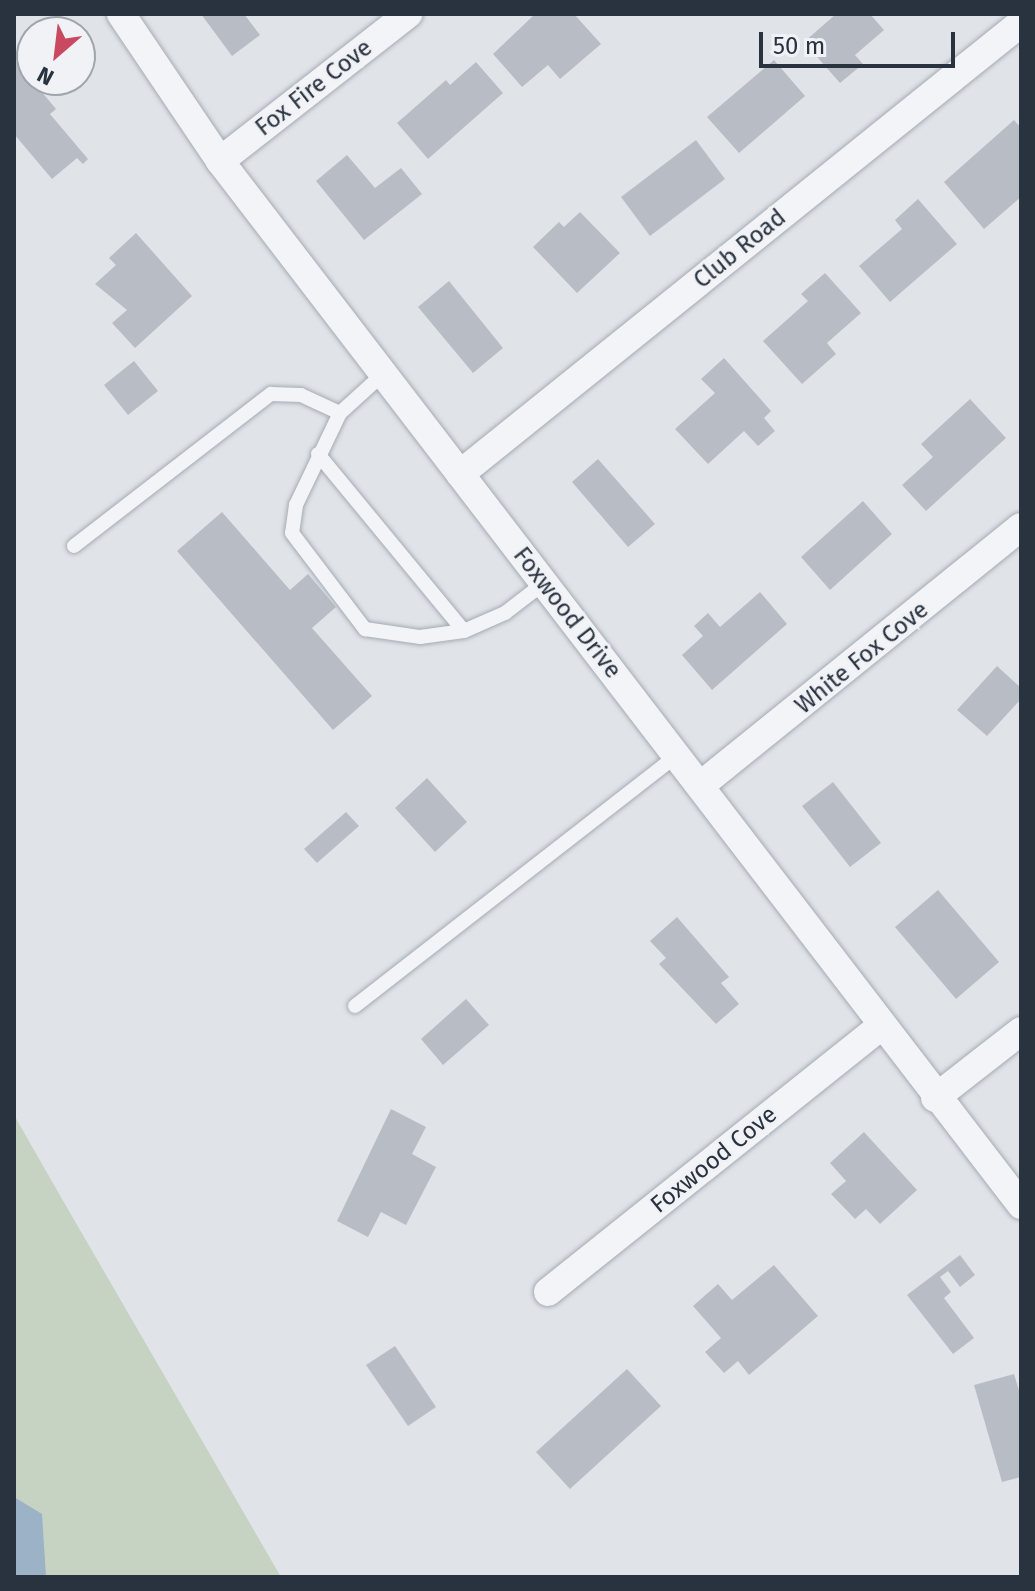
<!DOCTYPE html>
<html>
<head>
<meta charset="utf-8">
<style>
	body { margin:0 }
	#map { position:relative; width:1035px; height:1591px; overflow:hidden; background:#e0e4e9; font-family:"Fira Sans",sans-serif }
	div>[style] { position:absolute }
	[style*='--x'] { left:calc(var(--x)*1px); top:calc(var(--y)*1px); width:calc(var(--w)*1px); rotate:calc(var(--a)*1deg) }
	.green>* { inset:0; background:#c6d2c2 }
	.water>* { inset:0; background:#9cb2c7 }
	.building>* { inset:0; background:#b8bdc5 }
	.roads { filter:drop-shadow(0 0 2px #a5abb3) drop-shadow(0 0 2px #a5abb3) }
	.lane>* { height:14px; margin:-7px; padding:0 7px; transform-origin:7px; border-radius:7px; background:#f3f4f7 }
	.street>* { height:28px; margin:-14px; padding:0 14px; transform-origin:14px; border-radius:14px; background:#f3f4f7 }
	span { translate:-50% -50%; white-space:nowrap; text-align:center; line-height:1.15; -webkit-text-stroke:6px #f0f2f6; paint-order:stroke }
	.street-label { font-size:24px; color:#29323f }
	.frame { position:absolute; inset:0; border:16px solid #29323f; pointer-events:none }
	.north { position:absolute; left:16px; top:16px; width:80px; height:80px; box-sizing:border-box; background:#f0f2f6; border:2px solid #a0a5ad; border-radius:50%; rotate:208deg; font-size:22px; font-weight:700; line-height:32px; text-align:center; color:#29323f }
	.north::after { content:''; display:block; margin:auto; width:28px; height:36px; background:#c94a60; clip-path:polygon(50% 0,100% 100%,50% 72%,0 100%) }
	.scale { position:absolute; left:759px; top:32px; width:196px; height:36px; box-sizing:border-box; border:4px solid #29323f; border-top:0; padding-left:10px; font-size:24px; line-height:28px; white-space:nowrap; color:#29323f; -webkit-text-stroke:6px #f0f2f6; paint-order:stroke }
</style>
</head>
<body>
<div id="map">
	<div class="green">
		<i style="clip-path:polygon(14px 1115px,58px 1192px,281px 1577px,14px 1577px)"></i>
	</div>
	<div class="water">
		<i style="clip-path:polygon(14px 1497px,42px 1514px,46px 1577px,14px 1577px)"></i>
	</div>
	<div class="building">
		<i style="clip-path:polygon(201px 14px,244px 14px,260px 35px,232px 56px)"></i>
		<i style="clip-path:polygon(535px 14px,574px 14px,601px 44px,560px 79px,548px 65px,522px 87px,493px 54px)"></i>
		<i style="clip-path:polygon(836px 14px,870px 14px,884px 30px,855px 55px,863px 64px,840px 83px,804px 42px)"></i>
		<i style="clip-path:polygon(14px 59px,56px 109px,50px 114px,88px 159px,83px 164px,77px 158px,52px 179px,14px 134px)"></i>
		<i style="clip-path:polygon(774px 60px,805px 96px,739px 153px,707px 117px)"></i>
		<i style="clip-path:polygon(476px 62px,503px 93px,428px 159px,397px 123px,446px 80px,450px 85px)"></i>
		<i style="clip-path:polygon(1014px 120px,1021px 128px,1021px 197px,984px 229px,944px 182px)"></i>
		<i style="clip-path:polygon(696px 140px,725px 179px,650px 236px,621px 197px)"></i>
		<i style="clip-path:polygon(347px 155px,375px 188px,401px 168px,422px 194px,364px 240px,316px 181px)"></i>
		<i style="clip-path:polygon(918px 199px,957px 244px,890px 302px,859px 266px,902px 229px,895px 220px)"></i>
		<i style="clip-path:polygon(580px 212px,620px 253px,577px 293px,533px 247px,559px 222px,564px 227px)"></i>
		<i style="clip-path:polygon(136px 233px,192px 296px,135px 348px,112px 323px,127px 310px,95px 284px,116px 265px,109px 258px)"></i>
		<i style="clip-path:polygon(825px 273px,861px 313px,827px 343px,836px 354px,802px 384px,763px 341px,808px 301px,801px 294px)"></i>
		<i style="clip-path:polygon(449px 281px,503px 348px,473px 373px,418px 307px)"></i>
		<i style="clip-path:polygon(724px 358px,771px 411px,764px 418px,775px 431px,758px 446px,744px 431px,708px 464px,675px 429px,715px 393px,701px 379px)"></i>
		<i style="clip-path:polygon(134px 361px,158px 391px,128px 415px,104px 385px)"></i>
		<i style="clip-path:polygon(970px 399px,1006px 438px,926px 511px,902px 485px,933px 457px,921px 444px)"></i>
		<i style="clip-path:polygon(598px 459px,655px 524px,628px 547px,572px 482px)"></i>
		<i style="clip-path:polygon(863px 501px,892px 534px,830px 590px,801px 557px)"></i>
		<i style="clip-path:polygon(222px 512px,290px 590px,308px 574px,336px 607px,312px 628px,372px 696px,333px 730px,177px 551px)"></i>
		<i style="clip-path:polygon(760px 592px,787px 624px,712px 690px,682px 655px,703px 636px,694px 626px,708px 613px,720px 627px)"></i>
		<i style="clip-path:polygon(997px 666px,1021px 688px,1021px 699px,987px 736px,957px 710px)"></i>
		<i style="clip-path:polygon(427px 778px,467px 822px,435px 852px,395px 808px)"></i>
		<i style="clip-path:polygon(833px 782px,881px 843px,850px 867px,802px 806px)"></i>
		<i style="clip-path:polygon(346px 812px,359px 826px,317px 863px,304px 849px)"></i>
		<i style="clip-path:polygon(938px 890px,999px 962px,956px 999px,895px 927px)"></i>
		<i style="clip-path:polygon(677px 917px,729px 977px,721px 983px,739px 1004px,716px 1024px,659px 964px,666px 958px,650px 941px)"></i>
		<i style="clip-path:polygon(466px 999px,489px 1025px,443px 1065px,421px 1039px)"></i>
		<i style="clip-path:polygon(391px 1109px,426px 1127px,412px 1154px,436px 1167px,406px 1225px,381px 1212px,368px 1237px,337px 1221px)"></i>
		<i style="clip-path:polygon(864px 1132px,917px 1190px,880px 1224px,866px 1209px,855px 1219px,831px 1194px,846px 1181px,830px 1163px)"></i>
		<i style="clip-path:polygon(960px 1255px,975px 1275px,960px 1287px,948px 1271px,940px 1277px,951px 1292px,944px 1298px,974px 1338px,953px 1354px,907px 1295px)"></i>
		<i style="clip-path:polygon(774px 1265px,818px 1316px,749px 1375px,738px 1361px,724px 1373px,705px 1352px,721px 1338px,693px 1306px,718px 1284px,732px 1300px)"></i>
		<i style="clip-path:polygon(395px 1346px,436px 1407px,408px 1426px,366px 1365px)"></i>
		<i style="clip-path:polygon(627px 1369px,661px 1406px,570px 1489px,536px 1452px)"></i>
		<i style="clip-path:polygon(1014px 1374px,1021px 1397px,1021px 1477px,1002px 1482px,974px 1385px)"></i>
	</div>
	<div class="roads">
		<div class="lane">
			<i style="--x:383;--y:374;--w:58;--a:137.8"></i>
			<i style="--x:340;--y:413;--w:102;--a:115.6"></i>
			<i style="--x:296;--y:505;--w:28;--a:98"></i>
			<i style="--x:292;--y:533;--w:121;--a:52.8"></i>
			<i style="--x:365;--y:629;--w:56;--a:8.3"></i>
			<i style="--x:420;--y:637;--w:44;--a:-7.8"></i>
			<i style="--x:464;--y:631;--w:45;--a:-23.7"></i>
			<i style="--x:505;--y:613;--w:49;--a:-37.6"></i>
			<i style="--x:318;--y:454;--w:229;--a:50.5"></i>
			<i style="--x:74;--y:546;--w:249;--a:-37.7"></i>
			<i style="--x:271;--y:394;--w:30;--a:2"></i>
			<i style="--x:301;--y:395;--w:43;--a:24.8"></i>
			<i style="--x:355;--y:1006;--w:408;--a:-37.9"></i>
		</div>
		<div class="street">
			<i style="--x:121;--y:14;--w:177;--a:56"></i>
			<i style="--x:220;--y:161;--w:1316;--a:52.5"></i>
			<i style="--x:220;--y:161;--w:239;--a:-38"></i>
			<i style="--x:460;--y:474;--w:720;--a:-38.8"></i>
			<i style="--x:701;--y:785;--w:411;--a:-38.9"></i>
			<i style="--x:935;--y:1098;--w:109;--a:-37.9"></i>
			<i style="--x:548;--y:1292;--w:425;--a:-38.6"></i>
		</div>
	</div>
	<div class="street-label">
		<span style="left:314px;top:88px;rotate:-38deg">Fox Fire Cove</span>
		<span style="left:740px;top:249px;rotate:-39deg">Club Road</span>
		<span style="left:567px;top:613px;rotate:52deg">Foxwood Drive</span>
		<span style="left:862px;top:658px;rotate:-39deg">White Fox Cove</span>
		<span style="left:714px;top:1160px;rotate:-39deg">Foxwood Cove</span>
	</div>
	<div class="frame"></div>
	<div class="north">N</div>
	<div class="scale">50 m</div>
</div>
</body>
</html>
